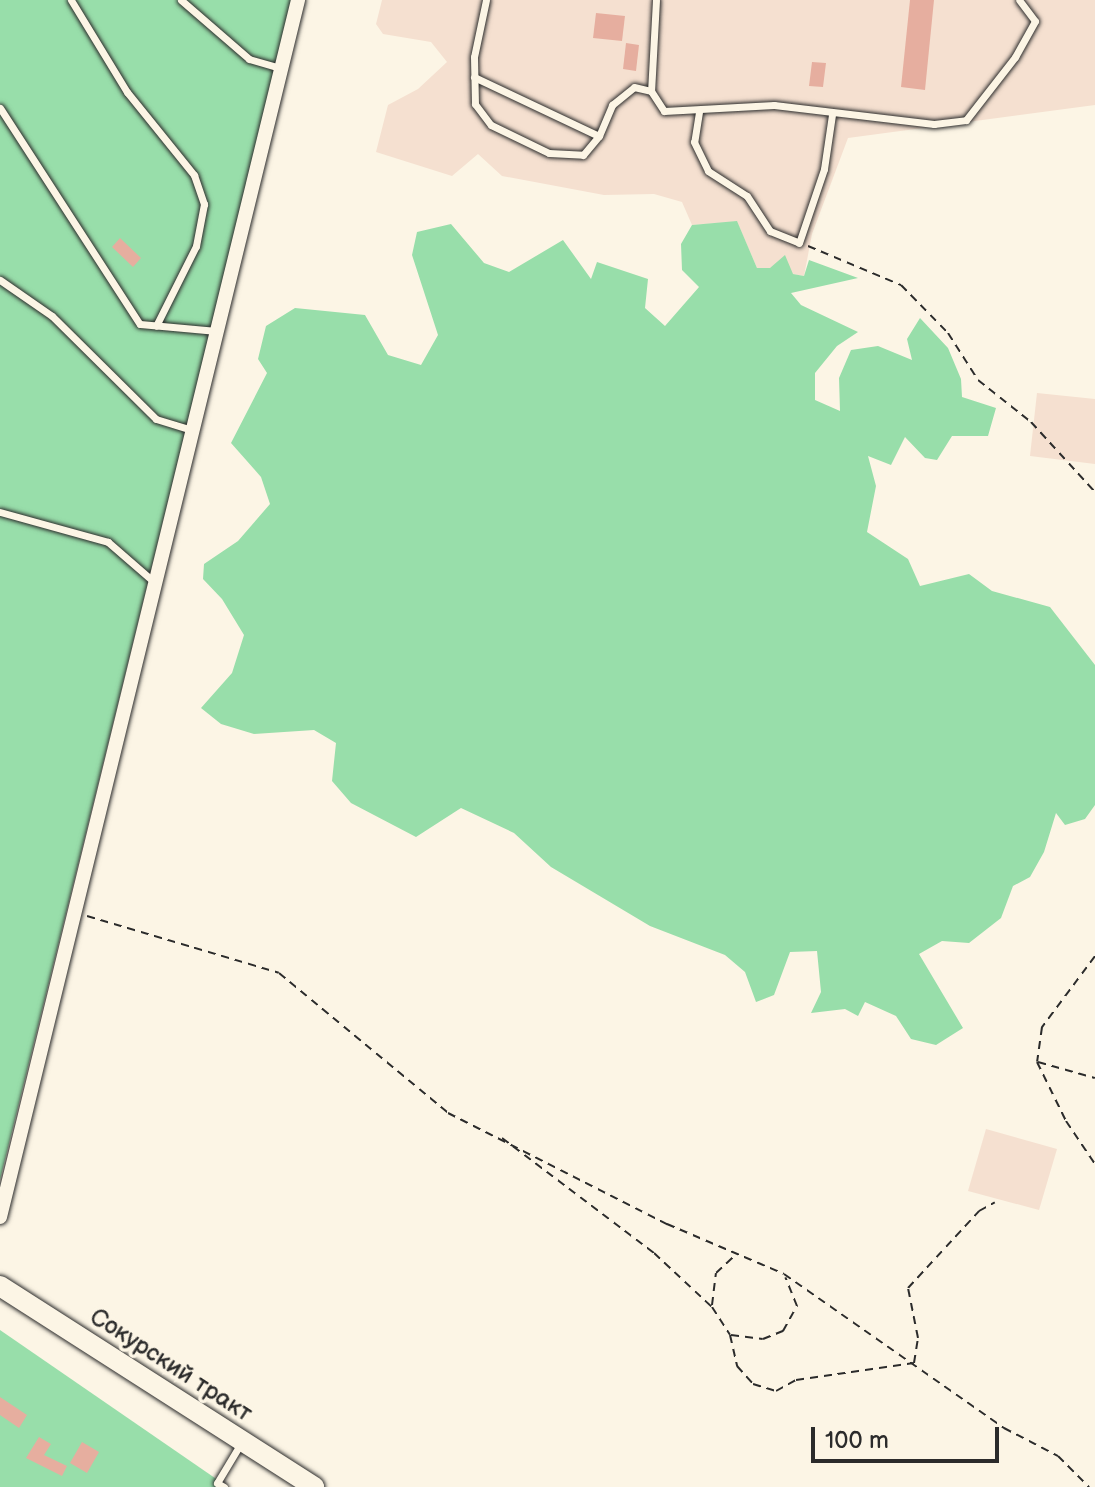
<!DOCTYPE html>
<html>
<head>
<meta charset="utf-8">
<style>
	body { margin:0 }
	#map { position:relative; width:1095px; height:1487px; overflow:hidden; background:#fcf5e5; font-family:"Balsamiq Sans",sans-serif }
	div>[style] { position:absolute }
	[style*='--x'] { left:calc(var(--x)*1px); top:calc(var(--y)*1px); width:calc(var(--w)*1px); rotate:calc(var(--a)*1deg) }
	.built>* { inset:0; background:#f5e0d0 }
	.green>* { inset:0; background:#98deaa }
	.building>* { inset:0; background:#e6ae9f }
	.path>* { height:2px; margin-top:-1px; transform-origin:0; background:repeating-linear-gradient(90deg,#2b2b2b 0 8px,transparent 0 14px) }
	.roads { filter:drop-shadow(0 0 2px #2b2b2b) drop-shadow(0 0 2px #2b2b2b) }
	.lane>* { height:7px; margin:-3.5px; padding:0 3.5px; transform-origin:3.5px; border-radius:3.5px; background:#fcf5e5 }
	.street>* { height:14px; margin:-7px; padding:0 7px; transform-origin:7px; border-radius:7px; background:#fcf5e5 }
	.secondary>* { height:20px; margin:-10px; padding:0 10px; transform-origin:10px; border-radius:10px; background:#fcf5e5 }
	span { translate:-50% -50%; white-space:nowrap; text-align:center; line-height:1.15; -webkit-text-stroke:7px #fcf5e5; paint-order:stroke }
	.street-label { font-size:24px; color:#2b2b2b }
	.scale { position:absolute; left:811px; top:1427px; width:188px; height:36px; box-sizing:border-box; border:4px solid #2b2b2b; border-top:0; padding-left:10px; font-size:24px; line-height:28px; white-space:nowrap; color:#2b2b2b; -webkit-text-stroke:6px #fcf5e5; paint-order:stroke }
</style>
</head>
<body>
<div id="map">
	<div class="built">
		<i style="clip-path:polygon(382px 0,1095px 0,1095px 105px,848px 138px,812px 234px,804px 276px,757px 268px,737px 222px,692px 225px,682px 202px,654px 194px,604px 195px,502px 176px,478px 154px,452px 176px,376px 152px,388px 105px,418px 89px,447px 62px,431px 42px,383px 34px,376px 24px)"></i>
		<i style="clip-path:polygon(1037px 393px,1095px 399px,1095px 464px,1030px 456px)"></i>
		<i style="clip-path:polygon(986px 1129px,1057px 1149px,1039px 1210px,968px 1191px)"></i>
	</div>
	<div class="green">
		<i style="clip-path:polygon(0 0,292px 0,0 1180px)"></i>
		<i style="clip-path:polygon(737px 221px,757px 268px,770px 268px,785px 255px,793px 274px,804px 276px,809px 260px,858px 278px,791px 293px,801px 305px,858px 332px,837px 346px,815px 373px,815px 400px,840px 411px,839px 378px,851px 350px,878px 346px,912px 360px,907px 339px,920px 318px,948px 348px,961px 379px,962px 397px,996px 408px,988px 436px,952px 436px,937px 460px,925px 458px,905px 437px,891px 465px,868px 456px,876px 486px,867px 532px,908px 559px,920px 586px,969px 574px,992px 591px,1050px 607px,1095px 665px,1095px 805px,1085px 819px,1065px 825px,1056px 813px,1044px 852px,1030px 877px,1013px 886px,1001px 918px,969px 943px,942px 941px,919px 954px,963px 1028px,936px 1045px,911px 1039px,896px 1016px,865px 1002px,858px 1016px,845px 1009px,811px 1013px,821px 992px,817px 951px,790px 952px,774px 995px,756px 1002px,745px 972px,725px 955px,650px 926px,551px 867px,514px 833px,461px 808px,416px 837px,351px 803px,332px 781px,336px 743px,314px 730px,254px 734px,221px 724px,201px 708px,232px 673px,244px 635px,222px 599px,203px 579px,204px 564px,238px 541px,270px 504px,261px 477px,231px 443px,267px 373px,258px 359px,266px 326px,295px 308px,365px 315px,388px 355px,421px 365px,438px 335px,412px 255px,417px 232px,451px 224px,484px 263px,509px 272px,563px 240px,591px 279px,597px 262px,648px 279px,645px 308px,665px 326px,699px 287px,682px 270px,681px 244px,692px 225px)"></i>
		<i style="clip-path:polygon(0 1330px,228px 1487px,0 1487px)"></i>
	</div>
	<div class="building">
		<i style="clip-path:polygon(910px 0,934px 0,925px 90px,901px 87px)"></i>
		<i style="clip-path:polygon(596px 13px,625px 16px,622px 41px,593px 38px)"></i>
		<i style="clip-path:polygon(626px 43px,639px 45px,636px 71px,623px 69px)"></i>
		<i style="clip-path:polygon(812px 62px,826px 63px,823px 87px,809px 86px)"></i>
		<i style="clip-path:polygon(120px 238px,141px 258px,133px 267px,112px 247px)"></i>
		<i style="clip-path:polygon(0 1397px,27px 1415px,19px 1428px,0 1415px)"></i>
		<i style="clip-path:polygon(39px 1437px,51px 1444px,44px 1455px,67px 1466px,62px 1476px,26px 1458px)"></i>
		<i style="clip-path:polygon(82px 1442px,99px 1452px,87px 1473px,70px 1463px)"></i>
	</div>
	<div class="path">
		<i style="--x:808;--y:246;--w:101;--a:22.8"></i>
		<i style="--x:901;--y:285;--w:67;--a:45.6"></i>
		<i style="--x:948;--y:333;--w:56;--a:57.4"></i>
		<i style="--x:978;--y:380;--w:68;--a:38.4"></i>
		<i style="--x:1031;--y:422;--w:95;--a:47.6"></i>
		<i style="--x:87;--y:916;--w:200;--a:16.5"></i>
		<i style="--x:279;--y:973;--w:219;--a:39.6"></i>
		<i style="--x:448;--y:1113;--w:246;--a:26.9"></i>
		<i style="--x:667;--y:1224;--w:127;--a:23.1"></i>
		<i style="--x:784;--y:1274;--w:269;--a:35"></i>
		<i style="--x:1004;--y:1428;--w:61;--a:27.4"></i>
		<i style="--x:1058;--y:1456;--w:44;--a:45"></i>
		<i style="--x:1095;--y:956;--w:89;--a:126.7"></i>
		<i style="--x:1042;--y:1027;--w:35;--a:98"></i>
		<i style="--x:1037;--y:1062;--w:66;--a:63.8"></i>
		<i style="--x:1066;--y:1121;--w:52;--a:56"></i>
		<i style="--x:1038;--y:1062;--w:59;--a:15.7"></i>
		<i style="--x:502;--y:1138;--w:191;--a:37.1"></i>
		<i style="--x:654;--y:1253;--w:79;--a:43"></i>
		<i style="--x:712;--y:1307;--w:33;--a:57"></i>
		<i style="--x:730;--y:1335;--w:32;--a:77"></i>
		<i style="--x:737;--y:1366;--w:24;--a:48"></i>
		<i style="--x:753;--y:1384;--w:24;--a:17"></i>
		<i style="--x:776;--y:1391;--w:23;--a:-29"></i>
		<i style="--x:796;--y:1380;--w:119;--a:-8.2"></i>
		<i style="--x:914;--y:1363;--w:25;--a:-81"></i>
		<i style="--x:918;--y:1338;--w:51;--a:-101.3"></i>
		<i style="--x:908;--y:1288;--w:105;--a:-47.3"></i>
		<i style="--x:979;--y:1211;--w:18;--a:-29"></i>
		<i style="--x:712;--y:1305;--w:32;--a:-83"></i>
		<i style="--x:716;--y:1273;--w:25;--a:-43"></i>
		<i style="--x:731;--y:1335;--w:32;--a:7"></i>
		<i style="--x:763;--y:1339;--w:22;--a:-22"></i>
		<i style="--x:783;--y:1331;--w:29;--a:-61"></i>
		<i style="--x:797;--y:1306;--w:31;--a:-112"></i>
	</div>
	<div class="roads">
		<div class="lane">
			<i style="--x:71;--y:0;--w:108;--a:58.7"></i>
			<i style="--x:127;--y:92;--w:107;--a:51.1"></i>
			<i style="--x:194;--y:175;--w:31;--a:71"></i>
			<i style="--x:204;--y:204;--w:43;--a:100.8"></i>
			<i style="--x:196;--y:246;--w:89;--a:116.6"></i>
			<i style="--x:181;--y:0;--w:90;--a:40.9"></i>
			<i style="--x:249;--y:59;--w:33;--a:16"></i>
			<i style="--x:486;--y:0;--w:58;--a:101.9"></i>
			<i style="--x:474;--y:57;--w:47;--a:88.8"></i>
			<i style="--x:475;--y:104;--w:26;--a:53"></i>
			<i style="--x:491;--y:125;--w:64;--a:25.8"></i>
			<i style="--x:549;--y:153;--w:34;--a:3"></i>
			<i style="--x:583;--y:155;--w:25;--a:-50"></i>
			<i style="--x:599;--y:136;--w:34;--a:-67"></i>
			<i style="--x:612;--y:105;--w:28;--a:-39"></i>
			<i style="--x:634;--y:87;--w:17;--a:13"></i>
			<i style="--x:656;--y:0;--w:91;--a:93.1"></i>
			<i style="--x:651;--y:91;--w:24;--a:57"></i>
			<i style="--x:664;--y:111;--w:110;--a:-3.1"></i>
			<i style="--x:774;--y:105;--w:161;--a:6.8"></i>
			<i style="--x:934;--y:124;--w:32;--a:-7"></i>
			<i style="--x:966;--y:120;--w:80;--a:-52.1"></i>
			<i style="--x:1015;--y:57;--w:41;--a:-60.9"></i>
			<i style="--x:1035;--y:21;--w:26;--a:-127"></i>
			<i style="--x:474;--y:77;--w:138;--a:25.3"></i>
			<i style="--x:0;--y:108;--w:257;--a:57.1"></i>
			<i style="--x:140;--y:324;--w:77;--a:5.2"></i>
			<i style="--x:699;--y:112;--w:30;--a:99"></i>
			<i style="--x:694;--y:142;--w:32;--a:64"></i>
			<i style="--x:708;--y:171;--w:46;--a:32.7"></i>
			<i style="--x:747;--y:196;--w:42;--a:56.7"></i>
			<i style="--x:770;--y:231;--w:31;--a:22"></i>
			<i style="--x:799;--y:243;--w:78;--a:-71.3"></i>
			<i style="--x:824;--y:169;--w:55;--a:-81.6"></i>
			<i style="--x:0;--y:280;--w:63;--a:34.7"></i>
			<i style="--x:52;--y:316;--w:146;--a:44.7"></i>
			<i style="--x:156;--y:419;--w:38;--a:17"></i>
			<i style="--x:0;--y:512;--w:112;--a:15.5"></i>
			<i style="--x:108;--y:542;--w:60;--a:40.9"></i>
			<i style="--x:224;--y:1487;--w:8;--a:-150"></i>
			<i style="--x:217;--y:1483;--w:47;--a:-59"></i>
		</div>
		<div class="street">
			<i style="--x:0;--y:1217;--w:1253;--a:-76.24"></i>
		</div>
		<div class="secondary">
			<i style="--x:0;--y:1286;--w:373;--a:32.6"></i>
		</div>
	</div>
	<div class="street-label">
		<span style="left:171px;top:1365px;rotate:33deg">Сокурский тракт</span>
	</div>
	<div class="scale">100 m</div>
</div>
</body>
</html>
